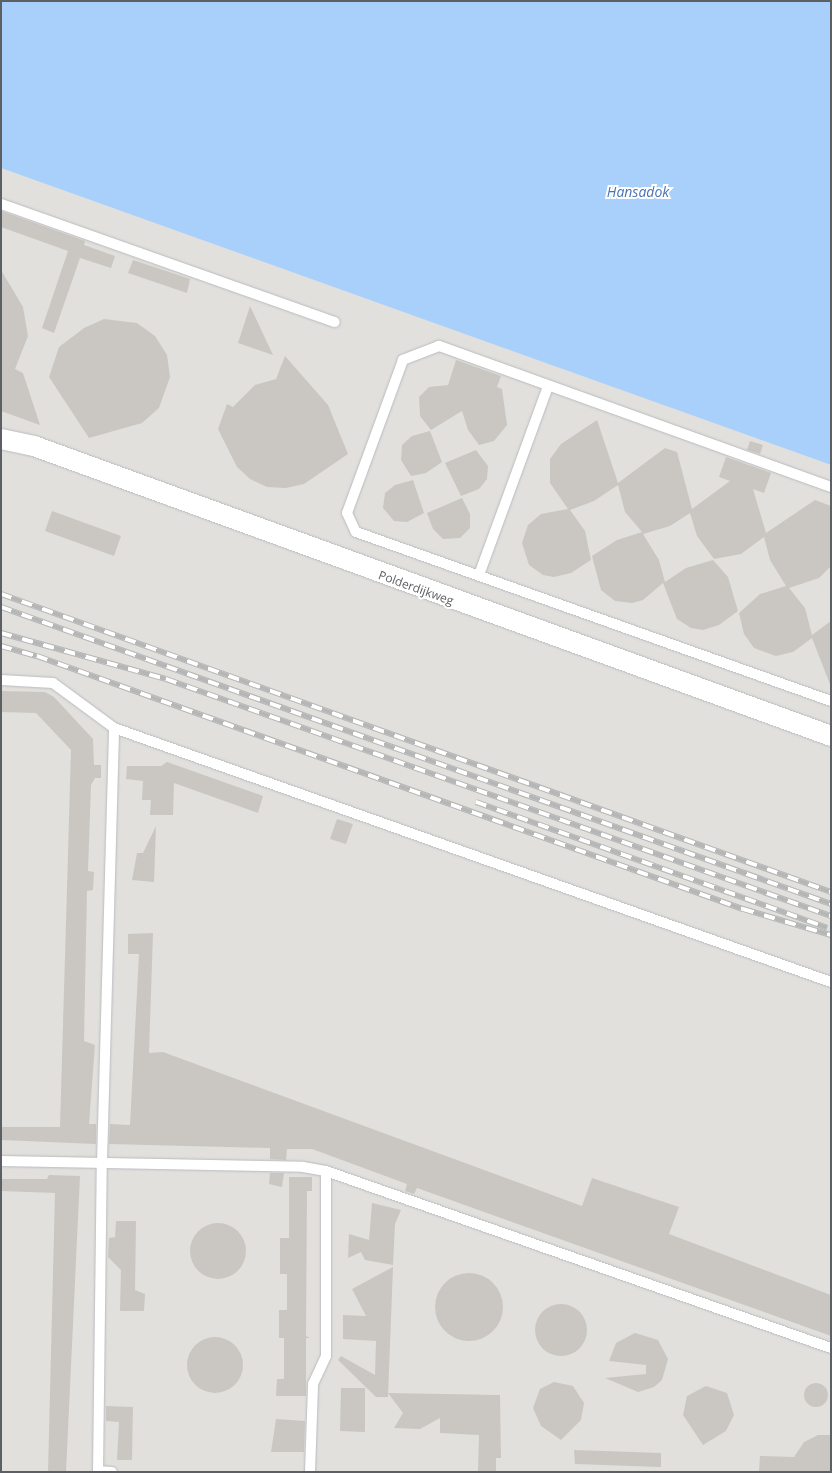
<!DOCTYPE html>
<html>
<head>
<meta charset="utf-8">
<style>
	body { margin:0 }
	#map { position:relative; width:832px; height:1473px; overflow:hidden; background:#eeede4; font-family:"Open Sans",sans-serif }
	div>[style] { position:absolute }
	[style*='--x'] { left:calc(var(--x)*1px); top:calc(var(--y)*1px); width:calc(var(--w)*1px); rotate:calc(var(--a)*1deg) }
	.industrial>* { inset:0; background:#e2e0dc }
	.water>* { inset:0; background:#a8d0fa }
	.building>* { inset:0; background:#cac7c2 }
	.round { border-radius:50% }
	.roads { filter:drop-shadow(0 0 1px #b9bbc0) drop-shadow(0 0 1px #b9bbc0) }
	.service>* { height:10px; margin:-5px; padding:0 5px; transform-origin:5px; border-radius:5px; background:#fff }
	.minor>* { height:20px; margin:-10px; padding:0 10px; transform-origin:10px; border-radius:10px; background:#fff }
	.rail>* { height:5.5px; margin-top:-2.75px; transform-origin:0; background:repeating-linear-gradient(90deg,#fff 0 11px,#b5b6b6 0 22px); box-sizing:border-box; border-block:1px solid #b5b6b6 }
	span { translate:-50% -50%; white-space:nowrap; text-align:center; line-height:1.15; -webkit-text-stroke:4px #fff; paint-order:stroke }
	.street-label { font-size:12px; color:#5c5f64 }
	.water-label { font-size:14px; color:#4974b4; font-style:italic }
	.frame { position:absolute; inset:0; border:2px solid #5c5f64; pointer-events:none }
</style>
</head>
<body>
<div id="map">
	<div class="industrial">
		<i style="clip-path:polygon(1px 168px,831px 465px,831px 1472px,1px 1472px)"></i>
	</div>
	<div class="water">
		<i style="clip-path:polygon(1px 1px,831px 1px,831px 465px,1px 168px)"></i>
	</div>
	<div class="building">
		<i style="clip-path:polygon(1px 211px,85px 241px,84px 245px,115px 256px,111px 268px,80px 258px,54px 333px,42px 328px,68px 251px,1px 227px)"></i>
		<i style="clip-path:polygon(133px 260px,190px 279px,187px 293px,128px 273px)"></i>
		<i style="clip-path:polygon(1px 270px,23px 307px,28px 336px,15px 369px,23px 373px,40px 425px,1px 411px)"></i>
		<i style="clip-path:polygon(250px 306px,273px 355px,238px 343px)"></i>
		<i style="clip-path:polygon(104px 319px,137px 323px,155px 336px,167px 355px,170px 377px,159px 408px,142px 423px,89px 438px,49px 377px,59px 347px,84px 328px)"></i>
		<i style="clip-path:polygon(285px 356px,328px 405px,348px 454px,304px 484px,286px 488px,267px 487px,250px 479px,237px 467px,218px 429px,227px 404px,233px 407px,255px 385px,276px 379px)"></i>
		<i style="clip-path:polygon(456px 360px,501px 376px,497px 387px,502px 389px,507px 425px,494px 441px,479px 445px,468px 430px,462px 411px,431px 430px,420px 416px,419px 397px,429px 387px,448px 385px)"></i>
		<i style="clip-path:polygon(597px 420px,618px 483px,665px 448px,677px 452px,692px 509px,730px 481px,719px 477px,726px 457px,771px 473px,764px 493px,753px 489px,766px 533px,815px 500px,831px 506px,831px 566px,819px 578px,789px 588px,805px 608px,812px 635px,831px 621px,831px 687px,812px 638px,793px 652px,776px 656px,754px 648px,744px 634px,739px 613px,760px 594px,786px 586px,770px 560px,764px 537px,741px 554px,714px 559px,697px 536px,690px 513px,670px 526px,643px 534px,659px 560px,665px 582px,686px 568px,713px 560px,728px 577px,738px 611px,719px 625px,703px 630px,691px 628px,677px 619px,663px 583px,643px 600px,632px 603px,615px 601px,601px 590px,592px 556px,617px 540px,642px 532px,625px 512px,618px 485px,594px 501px,570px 510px,585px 531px,591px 560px,571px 573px,554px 577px,543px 575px,529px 565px,522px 543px,528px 525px,541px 514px,568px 509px,550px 483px,550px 459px,561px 444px)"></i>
		<i style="clip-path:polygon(430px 431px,442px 462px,426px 473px,411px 476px,401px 460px,402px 445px,412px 436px)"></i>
		<i style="clip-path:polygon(750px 441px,763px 445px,760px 454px,747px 450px)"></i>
		<i style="clip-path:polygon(476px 450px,488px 466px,487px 479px,479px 489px,461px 496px,445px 463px)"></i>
		<i style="clip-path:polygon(413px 480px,424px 513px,407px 522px,394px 521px,383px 508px,385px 493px,395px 485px)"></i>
		<i style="clip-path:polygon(462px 498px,470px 514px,470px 528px,460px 538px,443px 539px,433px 529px,427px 513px)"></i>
		<i style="clip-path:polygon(52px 511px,121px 536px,114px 556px,45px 531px)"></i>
		<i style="clip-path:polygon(1px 691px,45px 692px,54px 697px,93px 739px,94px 765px,101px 765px,101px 778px,95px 778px,91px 785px,88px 871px,94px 872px,93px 890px,87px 891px,84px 1041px,95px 1045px,89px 1124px,96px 1124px,96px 1144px,1px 1140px,1px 1127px,60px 1127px,71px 750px,36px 713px,1px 712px)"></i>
		<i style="clip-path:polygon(167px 762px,263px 796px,258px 813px,174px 783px,173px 815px,150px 815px,151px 800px,142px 800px,143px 781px,126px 779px,127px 766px,161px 766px)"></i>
		<i style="clip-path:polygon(337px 819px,353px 824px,346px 844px,330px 839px)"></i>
		<i style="clip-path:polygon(156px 826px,154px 882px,132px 880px,137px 853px,143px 853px)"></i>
		<i style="clip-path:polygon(153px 933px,149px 1053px,163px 1052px,582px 1206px,592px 1178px,679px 1207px,669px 1234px,831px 1295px,831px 1336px,417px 1188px,414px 1194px,405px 1191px,407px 1184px,312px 1149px,287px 1149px,286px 1160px,270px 1159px,270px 1148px,109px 1144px,110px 1124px,130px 1125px,139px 954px,128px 954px,128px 934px)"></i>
		<i style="clip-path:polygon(270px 1173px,284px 1173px,282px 1187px,269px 1184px)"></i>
		<i style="clip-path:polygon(49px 1175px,80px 1176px,66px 1472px,48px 1472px,55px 1193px,1px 1191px,1px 1179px,47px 1179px)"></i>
		<i style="clip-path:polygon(289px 1177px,312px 1177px,312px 1191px,307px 1191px,306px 1336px,310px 1338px,306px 1338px,306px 1396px,276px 1396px,277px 1379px,284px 1379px,284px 1338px,279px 1338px,279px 1310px,287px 1310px,287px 1274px,280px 1274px,280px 1238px,289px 1238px)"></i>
		<i style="clip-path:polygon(372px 1203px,401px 1210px,395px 1224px,393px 1265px,365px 1260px,361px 1252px,348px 1258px,349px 1234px,369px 1240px)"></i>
		<i style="clip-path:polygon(116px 1221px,136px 1221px,135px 1290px,145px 1294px,144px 1311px,120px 1311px,121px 1270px,108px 1257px,109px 1238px,115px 1237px)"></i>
		<i class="round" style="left:190px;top:1223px;width:56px;height:56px"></i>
		<i style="clip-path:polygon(393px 1267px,388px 1397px,376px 1397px,338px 1360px,341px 1356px,375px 1375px,376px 1341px,343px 1339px,343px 1315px,366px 1316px,352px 1289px)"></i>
		<i class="round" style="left:435px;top:1273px;width:68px;height:68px"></i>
		<i class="round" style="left:535px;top:1304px;width:52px;height:52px"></i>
		<i style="clip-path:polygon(635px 1333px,658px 1340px,668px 1359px,662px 1380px,654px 1387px,638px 1392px,605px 1378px,646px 1374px,646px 1365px,609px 1361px,616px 1343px)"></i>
		<i class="round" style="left:187px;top:1337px;width:56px;height:56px"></i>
		<i style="clip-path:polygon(554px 1382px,573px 1386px,584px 1403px,581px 1420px,561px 1440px,541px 1426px,533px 1408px,540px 1389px)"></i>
		<i class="round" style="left:804px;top:1383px;width:24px;height:24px"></i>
		<i style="clip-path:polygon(706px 1386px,727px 1393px,734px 1415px,726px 1431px,703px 1445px,683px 1415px,687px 1396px)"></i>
		<i style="clip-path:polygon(341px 1388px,365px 1388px,365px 1432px,340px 1431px)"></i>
		<i style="clip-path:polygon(388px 1393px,500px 1395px,501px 1458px,496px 1458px,496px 1472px,478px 1472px,479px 1435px,440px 1433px,440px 1418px,420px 1429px,394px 1428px,403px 1413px)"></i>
		<i style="clip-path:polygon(106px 1406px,133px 1407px,132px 1460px,117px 1460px,119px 1422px,106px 1421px)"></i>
		<i style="clip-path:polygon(276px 1419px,305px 1421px,304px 1452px,271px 1452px)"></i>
		<i style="clip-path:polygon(818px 1435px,831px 1435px,831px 1472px,759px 1472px,760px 1456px,794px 1457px,804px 1442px)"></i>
		<i style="clip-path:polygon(574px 1450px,661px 1453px,661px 1467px,575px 1464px)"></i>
	</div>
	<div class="roads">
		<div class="service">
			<i style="--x:1;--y:204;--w:354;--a:19.5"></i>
			<i style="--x:831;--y:487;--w:417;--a:-160.2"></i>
			<i style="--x:439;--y:346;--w:39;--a:159"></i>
			<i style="--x:403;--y:360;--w:163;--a:110.1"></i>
			<i style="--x:347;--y:513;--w:21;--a:65"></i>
			<i style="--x:356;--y:532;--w:504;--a:19.59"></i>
			<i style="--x:479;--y:575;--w:201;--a:-69.9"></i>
			<i style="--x:1;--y:680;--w:52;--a:3.3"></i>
			<i style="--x:53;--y:683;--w:76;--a:36.4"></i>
			<i style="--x:114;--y:728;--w:761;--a:19.51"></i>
			<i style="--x:1;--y:1161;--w:302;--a:1.1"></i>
			<i style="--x:303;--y:1167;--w:23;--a:10"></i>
			<i style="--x:326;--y:1171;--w:535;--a:19.32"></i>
			<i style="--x:98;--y:1471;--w:14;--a:4"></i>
			<i style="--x:98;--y:1472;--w:310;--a:-89.3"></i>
			<i style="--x:102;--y:1162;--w:434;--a:-88.4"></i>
			<i style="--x:310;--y:1472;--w:88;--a:-88"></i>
			<i style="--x:313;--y:1384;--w:31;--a:-65"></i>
			<i style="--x:326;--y:1356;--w:185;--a:-90"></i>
		</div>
		<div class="minor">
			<i style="--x:1;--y:439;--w:34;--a:12"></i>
			<i style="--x:34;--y:446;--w:848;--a:19.99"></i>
		</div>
	</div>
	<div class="rail">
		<i style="--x:1;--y:594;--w:882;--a:19.75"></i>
		<i style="--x:1;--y:607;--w:882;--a:19.69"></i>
		<i style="--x:1;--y:633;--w:171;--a:15.6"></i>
		<i style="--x:166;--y:679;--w:706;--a:19.62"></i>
		<i style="--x:1;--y:646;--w:37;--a:16"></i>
		<i style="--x:37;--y:656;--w:750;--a:19.72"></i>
		<i style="--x:743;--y:909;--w:92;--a:16.5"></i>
		<i style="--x:476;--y:802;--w:373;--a:19.7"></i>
	</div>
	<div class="street-label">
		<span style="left:416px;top:588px;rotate:20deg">Polderdijkweg</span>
	</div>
	<div class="water-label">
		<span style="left:638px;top:192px">Hansadok</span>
	</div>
	<div class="frame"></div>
</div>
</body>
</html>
